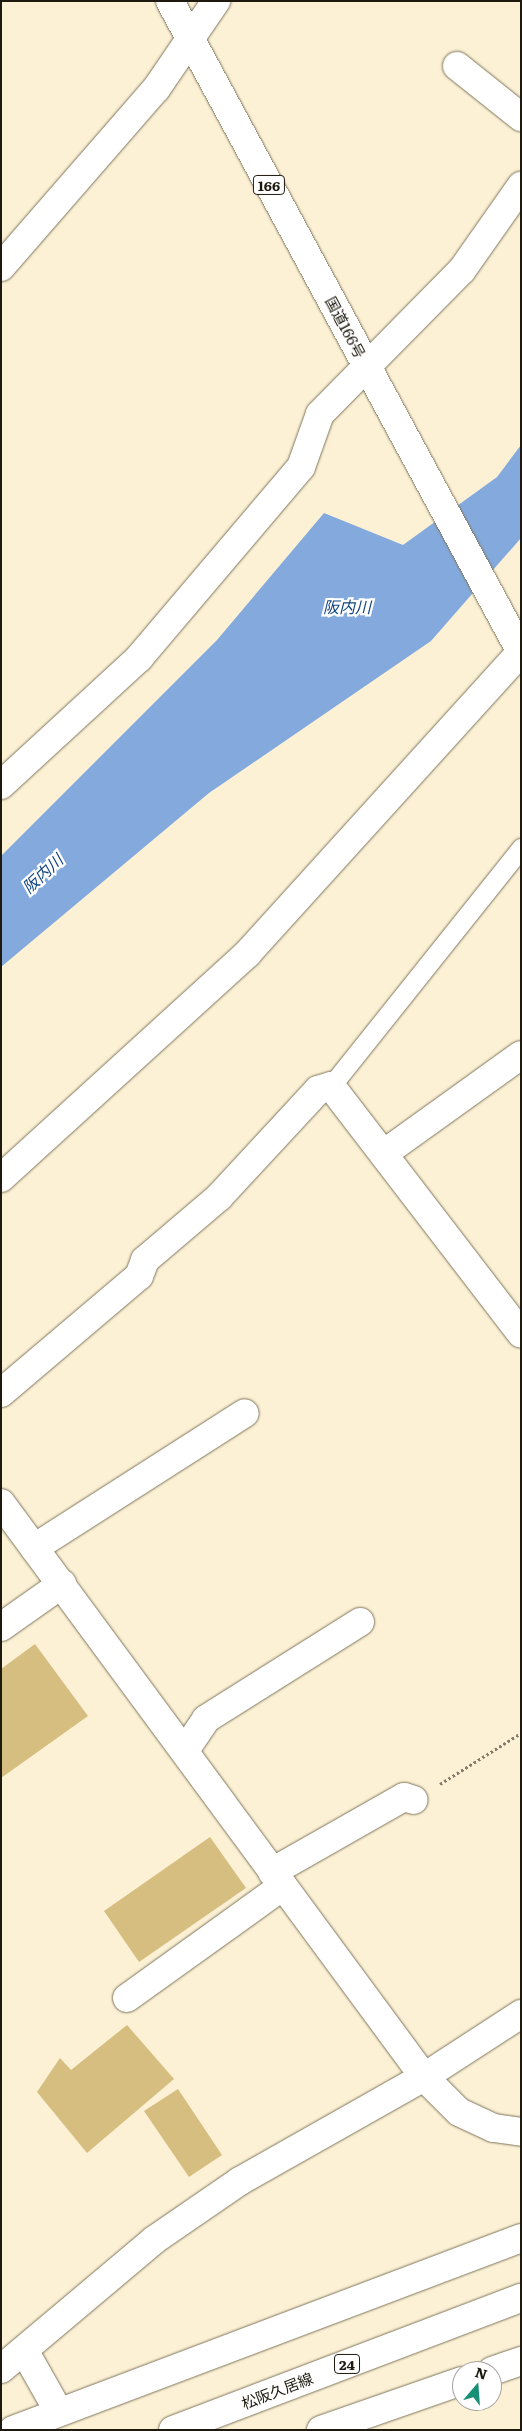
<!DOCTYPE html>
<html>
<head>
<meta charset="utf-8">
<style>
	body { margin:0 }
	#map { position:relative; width:522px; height:2431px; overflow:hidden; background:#fcf1d5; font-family:Literata,"Noto Sans JP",serif }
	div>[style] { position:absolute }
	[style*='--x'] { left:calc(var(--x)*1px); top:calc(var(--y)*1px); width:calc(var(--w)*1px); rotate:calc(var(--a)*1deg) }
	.water>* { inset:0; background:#84aadd }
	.building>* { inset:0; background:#d6be80 }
	.path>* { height:3px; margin-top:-1.5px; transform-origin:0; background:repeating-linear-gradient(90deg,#837c6a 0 2.5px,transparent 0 5px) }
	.roads { filter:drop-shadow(0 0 1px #7f755c) drop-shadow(0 0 1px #7f755c) }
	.lane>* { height:19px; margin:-9.5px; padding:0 9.5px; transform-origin:9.5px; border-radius:9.5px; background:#fff }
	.street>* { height:28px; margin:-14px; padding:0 14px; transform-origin:14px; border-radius:14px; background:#fff }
	.primary>* { height:28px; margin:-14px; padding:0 14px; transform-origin:14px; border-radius:14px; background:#fff }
	.highway>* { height:28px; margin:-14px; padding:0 14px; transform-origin:14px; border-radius:14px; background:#fff }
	span { translate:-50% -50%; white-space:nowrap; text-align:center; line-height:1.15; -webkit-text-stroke:4.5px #fff; paint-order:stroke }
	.shield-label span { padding:1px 4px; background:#fff; border:1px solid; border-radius:4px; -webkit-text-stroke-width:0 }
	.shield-label { font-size:14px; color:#1d190f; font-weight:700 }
	.street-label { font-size:15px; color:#1d190f }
	.water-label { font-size:16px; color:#104380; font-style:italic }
	.frame { position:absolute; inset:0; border:2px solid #1d190f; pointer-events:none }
	.north { position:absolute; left:452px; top:2361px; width:50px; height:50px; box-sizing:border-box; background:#fff; border:1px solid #a5a39f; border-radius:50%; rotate:18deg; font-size:14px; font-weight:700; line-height:20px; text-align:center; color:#1d190f }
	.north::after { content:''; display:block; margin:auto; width:18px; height:22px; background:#189075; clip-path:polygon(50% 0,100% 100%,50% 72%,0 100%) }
</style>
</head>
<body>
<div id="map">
	<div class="water">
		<i style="clip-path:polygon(521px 445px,521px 538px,431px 641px,209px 793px,1px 967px,1px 856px,217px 640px,324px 513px,403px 545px,497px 477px)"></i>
	</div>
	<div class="building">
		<i style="clip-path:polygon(35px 1644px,88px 1716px,1px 1778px,1px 1669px)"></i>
		<i style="clip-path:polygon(210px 1837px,246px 1888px,139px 1962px,104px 1911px)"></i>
		<i style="clip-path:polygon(127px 2025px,174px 2079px,87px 2153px,37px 2092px,60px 2058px,71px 2070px)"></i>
		<i style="clip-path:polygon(178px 2089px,222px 2155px,189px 2177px,144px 2111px)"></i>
	</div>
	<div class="path">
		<i style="--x:440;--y:1784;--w:96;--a:-32.2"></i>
	</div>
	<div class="roads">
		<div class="lane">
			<i style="--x:331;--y:1086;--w:305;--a:-51.4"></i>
		</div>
		<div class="street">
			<i style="--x:457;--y:66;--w:82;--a:38.6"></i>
			<i style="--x:1;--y:267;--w:236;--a:-49"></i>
			<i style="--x:156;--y:89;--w:107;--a:-55.7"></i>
			<i style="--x:1;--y:785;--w:188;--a:-42.6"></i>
			<i style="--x:139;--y:658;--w:250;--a:-49.7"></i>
			<i style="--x:301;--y:467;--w:56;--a:-70.3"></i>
			<i style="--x:320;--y:414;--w:202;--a:-45.4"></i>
			<i style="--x:462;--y:270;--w:103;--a:-54.9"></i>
			<i style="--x:386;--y:1152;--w:166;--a:-35.7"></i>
			<i style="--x:1;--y:1178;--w:333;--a:-42.3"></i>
			<i style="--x:247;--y:954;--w:408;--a:-47.8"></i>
			<i style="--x:1;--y:1393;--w:181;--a:-40.3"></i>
			<i style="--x:139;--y:1276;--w:17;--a:-69"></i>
			<i style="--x:145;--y:1260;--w:97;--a:-40.4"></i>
			<i style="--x:219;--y:1197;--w:146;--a:-47.2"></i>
			<i style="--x:318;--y:1090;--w:14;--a:-17"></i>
			<i style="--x:331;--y:1086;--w:312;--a:52.5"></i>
			<i style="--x:1;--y:1503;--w:713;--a:53.61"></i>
			<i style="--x:424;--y:2077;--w:49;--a:45"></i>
			<i style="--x:459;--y:2112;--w:38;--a:25"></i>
			<i style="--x:494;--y:2128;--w:27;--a:8"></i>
			<i style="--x:34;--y:1548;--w:250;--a:-32.6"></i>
			<i style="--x:1;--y:1627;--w:75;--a:-35.2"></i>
			<i style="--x:186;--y:1749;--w:36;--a:-56"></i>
			<i style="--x:206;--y:1719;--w:182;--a:-32.2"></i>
			<i style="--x:272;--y:1872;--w:152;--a:-29.6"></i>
			<i style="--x:404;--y:1797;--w:10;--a:17"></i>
			<i style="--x:127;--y:1998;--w:192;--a:-35.7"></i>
			<i style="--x:25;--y:2352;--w:69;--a:60.5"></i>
			<i style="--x:1;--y:2369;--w:200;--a:-40.1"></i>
			<i style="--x:154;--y:2240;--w:104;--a:-34.5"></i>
			<i style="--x:240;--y:2181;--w:211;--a:-29.5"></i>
			<i style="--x:424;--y:2077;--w:116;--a:-33"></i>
			<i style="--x:492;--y:2371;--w:31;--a:-19"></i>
			<i style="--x:13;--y:2430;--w:543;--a:-20.7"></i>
			<i style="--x:321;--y:2430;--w:149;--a:-19.2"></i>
		</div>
		<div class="primary">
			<i style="--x:173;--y:2430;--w:372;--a:-20.8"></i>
		</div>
		<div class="highway">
			<i style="--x:170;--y:1;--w:740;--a:61.67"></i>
		</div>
	</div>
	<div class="shield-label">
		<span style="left:269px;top:185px">166</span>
		<span style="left:347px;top:2364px">24</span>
	</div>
	<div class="street-label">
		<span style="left:346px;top:327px;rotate:62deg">国道166号</span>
		<span style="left:277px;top:2390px;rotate:-21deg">松阪久居線</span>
	</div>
	<div class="water-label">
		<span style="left:347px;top:606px">阪内川</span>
		<span style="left:42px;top:873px;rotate:-43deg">阪内川</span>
	</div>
	<div class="frame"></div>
	<div class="north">N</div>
</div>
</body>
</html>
